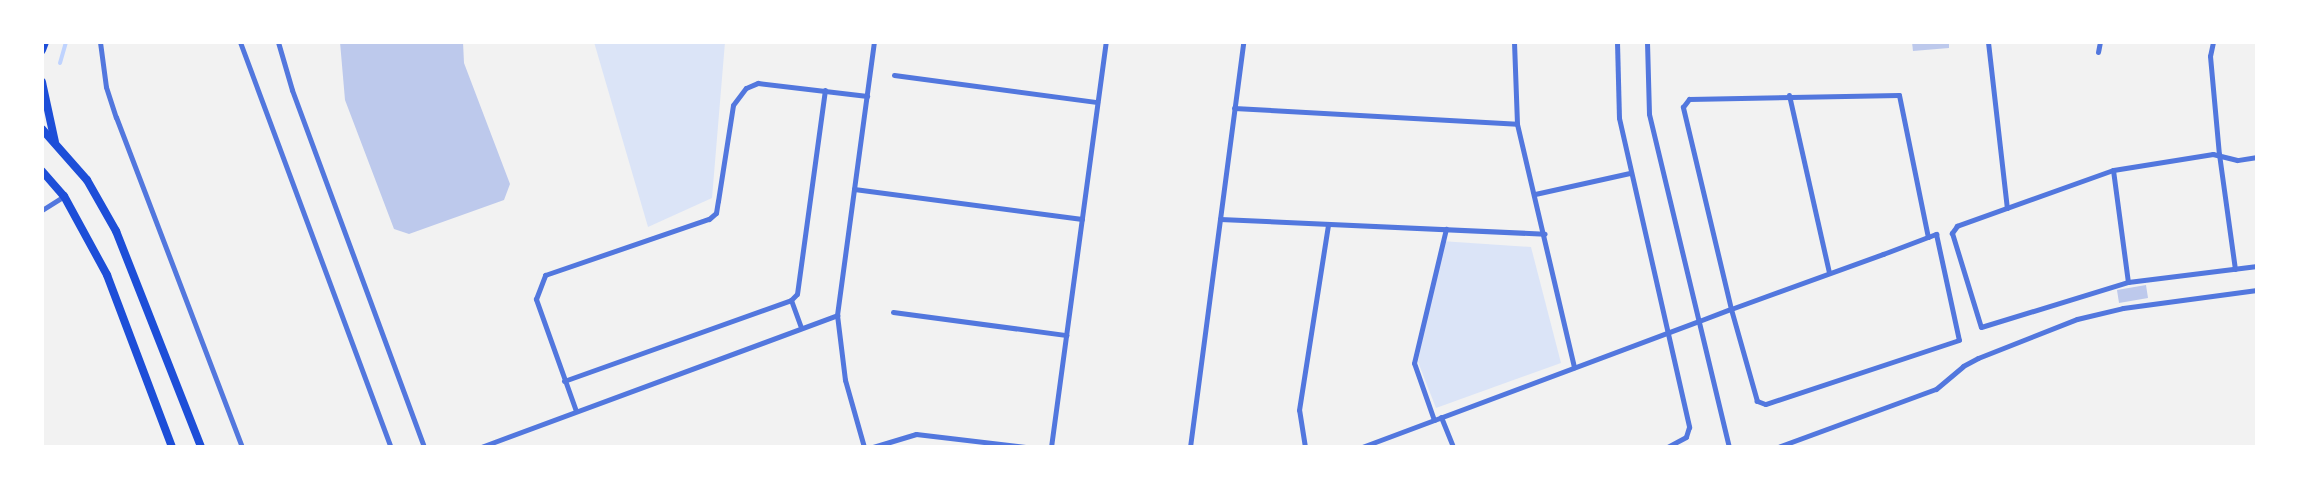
<!DOCTYPE html>
<html>
<head>
<meta charset="utf-8">
<style>
	body { margin:0 }
	#map { position:relative; width:2299px; height:489px; overflow:hidden; background:#f2f2f2; font-family:"Alegreya Sans",sans-serif }
	div>[style] { position:absolute }
	[style*='--x'] { left:calc(var(--x)*1px); top:calc(var(--y)*1px); width:calc(var(--w)*1px); rotate:calc(var(--a)*1deg) }
	.green>* { inset:0; background:#dbe4f7 }
	.stream>* { height:4px; margin:-2px; padding:0 2px; transform-origin:2px; border-radius:2px; background:#bfd3fe }
	.building>* { inset:0; background:#bdc9ec }
	.minor>* { height:5px; margin:-2.5px; padding:0 2.5px; transform-origin:2.5px; border-radius:2.5px; background:#5277de }
	.primary>* { height:8px; margin:-4px; padding:0 4px; transform-origin:4px; border-radius:4px; background:#1d4ed8 }
	span { translate:-50% -50%; white-space:nowrap; text-align:center; line-height:1.15; -webkit-text-stroke:4.5px #fff; paint-order:stroke }
	.frame { position:absolute; inset:0; border:44px solid #fff; pointer-events:none }
</style>
</head>
<body>
<div id="map">
	<div class="green">
		<i style="clip-path:polygon(594px 42px,725px 42px,712px 198px,648px 227px)"></i>
		<i style="clip-path:polygon(1441px 241px,1531px 247px,1561px 363px,1436px 408px,1418px 362px)"></i>
	</div>
	<div class="stream">
		<i style="--x:60;--y:63;--w:22;--a:-74"></i>
	</div>
	<div class="building">
		<i style="clip-path:polygon(340px 42px,463px 42px,464px 63px,510px 184px,504px 200px,409px 234px,394px 229px,345px 100px)"></i>
		<i style="clip-path:polygon(1912px 42px,1949px 42px,1949px 48px,1913px 51px)"></i>
		<i style="clip-path:polygon(2146px 285px,2148px 298px,2119px 303px,2117px 290px)"></i>
	</div>
	<div class="minor">
		<i style="--x:100;--y:42;--w:45;--a:82.4"></i>
		<i style="--x:106;--y:87;--w:32;--a:72"></i>
		<i style="--x:116;--y:117;--w:353;--a:69.1"></i>
		<i style="--x:240;--y:42;--w:432;--a:69.6"></i>
		<i style="--x:278;--y:42;--w:50;--a:73.7"></i>
		<i style="--x:292;--y:90;--w:381;--a:69.7"></i>
		<i style="--x:1514;--y:42;--w:82;--a:87.9"></i>
		<i style="--x:1517;--y:124;--w:250;--a:76.8"></i>
		<i style="--x:1617;--y:42;--w:76;--a:88.5"></i>
		<i style="--x:1619;--y:118;--w:317;--a:77.2"></i>
		<i style="--x:1689;--y:427;--w:10;--a:107"></i>
		<i style="--x:1686;--y:437;--w:21;--a:152"></i>
		<i style="--x:1647;--y:42;--w:72;--a:88.4"></i>
		<i style="--x:1649;--y:114;--w:342;--a:76.5"></i>
		<i style="--x:1988;--y:42;--w:167;--a:83.5"></i>
		<i style="--x:2213;--y:42;--w:14;--a:102"></i>
		<i style="--x:2210;--y:56;--w:98;--a:84.8"></i>
		<i style="--x:2219;--y:154;--w:116;--a:82.1"></i>
		<i style="--x:2098;--y:52;--w:10;--a:-79"></i>
		<i style="--x:894;--y:75;--w:205;--a:7.6"></i>
		<i style="--x:1789;--y:95;--w:182;--a:77.3"></i>
		<i style="--x:1234;--y:108;--w:283;--a:3.2"></i>
		<i style="--x:2257;--y:157;--w:20;--a:171"></i>
		<i style="--x:2237;--y:160;--w:25;--a:-166"></i>
		<i style="--x:2213;--y:154;--w:101;--a:170.9"></i>
		<i style="--x:2113;--y:170;--w:166;--a:160.3"></i>
		<i style="--x:1957;--y:226;--w:9;--a:126"></i>
		<i style="--x:1952;--y:233;--w:98;--a:72.9"></i>
		<i style="--x:1981;--y:327;--w:154;--a:-17"></i>
		<i style="--x:2128;--y:282;--w:130;--a:-7.1"></i>
		<i style="--x:2113;--y:170;--w:113;--a:82.4"></i>
		<i style="--x:854;--y:189;--w:230;--a:7.5"></i>
		<i style="--x:1535;--y:194;--w:97;--a:-12.5"></i>
		<i style="--x:42;--y:210;--w:26;--a:-32"></i>
		<i style="--x:1220;--y:219;--w:325;--a:2.6"></i>
		<i style="--x:791;--y:300;--w:29;--a:70"></i>
		<i style="--x:893;--y:312;--w:175;--a:7.6"></i>
		<i style="--x:564;--y:381;--w:241;--a:-19.6"></i>
		<i style="--x:791;--y:300;--w:8;--a:-45"></i>
		<i style="--x:797;--y:294;--w:206;--a:-82.2"></i>
		<i style="--x:576;--y:411;--w:119;--a:-109.7"></i>
		<i style="--x:536;--y:299;--w:26;--a:-69"></i>
		<i style="--x:545;--y:275;--w:173;--a:-18.9"></i>
		<i style="--x:709;--y:219;--w:9;--a:-41"></i>
		<i style="--x:716;--y:213;--w:12;--a:-81"></i>
		<i style="--x:718;--y:201;--w:97;--a:-81.1"></i>
		<i style="--x:733;--y:105;--w:21;--a:-53"></i>
		<i style="--x:746;--y:88;--w:13;--a:-23"></i>
		<i style="--x:758;--y:83;--w:110;--a:6.8"></i>
		<i style="--x:1441;--y:417;--w:32;--a:68"></i>
		<i style="--x:1434;--y:420;--w:60;--a:-109.3"></i>
		<i style="--x:1414;--y:363;--w:138;--a:-76.6"></i>
		<i style="--x:481;--y:447;--w:380;--a:-20.3"></i>
		<i style="--x:864;--y:447;--w:70;--a:-105.8"></i>
		<i style="--x:845;--y:380;--w:65;--a:-97"></i>
		<i style="--x:837;--y:315;--w:275;--a:-82.3"></i>
		<i style="--x:873;--y:447;--w:45;--a:-16.8"></i>
		<i style="--x:916;--y:434;--w:110;--a:6.8"></i>
		<i style="--x:1051;--y:447;--w:409;--a:-82.3"></i>
		<i style="--x:1190;--y:447;--w:408;--a:-82.5"></i>
		<i style="--x:1305;--y:447;--w:37;--a:-99"></i>
		<i style="--x:1299;--y:410;--w:188;--a:-81.1"></i>
		<i style="--x:1362;--y:447;--w:360;--a:-20.5"></i>
		<i style="--x:1699;--y:321;--w:34;--a:-21"></i>
		<i style="--x:1731;--y:309;--w:162;--a:-19.9"></i>
		<i style="--x:1883;--y:254;--w:48;--a:-20.7"></i>
		<i style="--x:1928;--y:237;--w:9;--a:-21"></i>
		<i style="--x:1936;--y:234;--w:108;--a:77.8"></i>
		<i style="--x:1959;--y:340;--w:204;--a:161.7"></i>
		<i style="--x:1765;--y:404;--w:9;--a:-159"></i>
		<i style="--x:1757;--y:401;--w:96;--a:-105.8"></i>
		<i style="--x:1731;--y:309;--w:208;--a:-103.4"></i>
		<i style="--x:1683;--y:107;--w:10;--a:-53"></i>
		<i style="--x:1689;--y:99;--w:210;--a:-1.1"></i>
		<i style="--x:1899;--y:95;--w:145;--a:78.5"></i>
		<i style="--x:1778;--y:447;--w:168;--a:-20.2"></i>
		<i style="--x:1936;--y:389;--w:35;--a:-40"></i>
		<i style="--x:1963;--y:366;--w:17;--a:-28"></i>
		<i style="--x:1978;--y:358;--w:106;--a:-21.5"></i>
		<i style="--x:2077;--y:319;--w:47;--a:-13.4"></i>
		<i style="--x:2123;--y:308;--w:135;--a:-7.7"></i>
	</div>
	<div class="primary">
		<i style="--x:42;--y:50;--w:9;--a:-69"></i>
		<i style="--x:42;--y:82;--w:61;--a:77.8"></i>
		<i style="--x:42;--y:129;--w:68;--a:48.6"></i>
		<i style="--x:87;--y:180;--w:59;--a:60.4"></i>
		<i style="--x:116;--y:231;--w:232;--a:68.5"></i>
		<i style="--x:42;--y:171;--w:33;--a:49"></i>
		<i style="--x:64;--y:196;--w:90;--a:61.4"></i>
		<i style="--x:107;--y:275;--w:184;--a:69.3"></i>
	</div>
	<div class="frame"></div>
</div>
</body>
</html>
